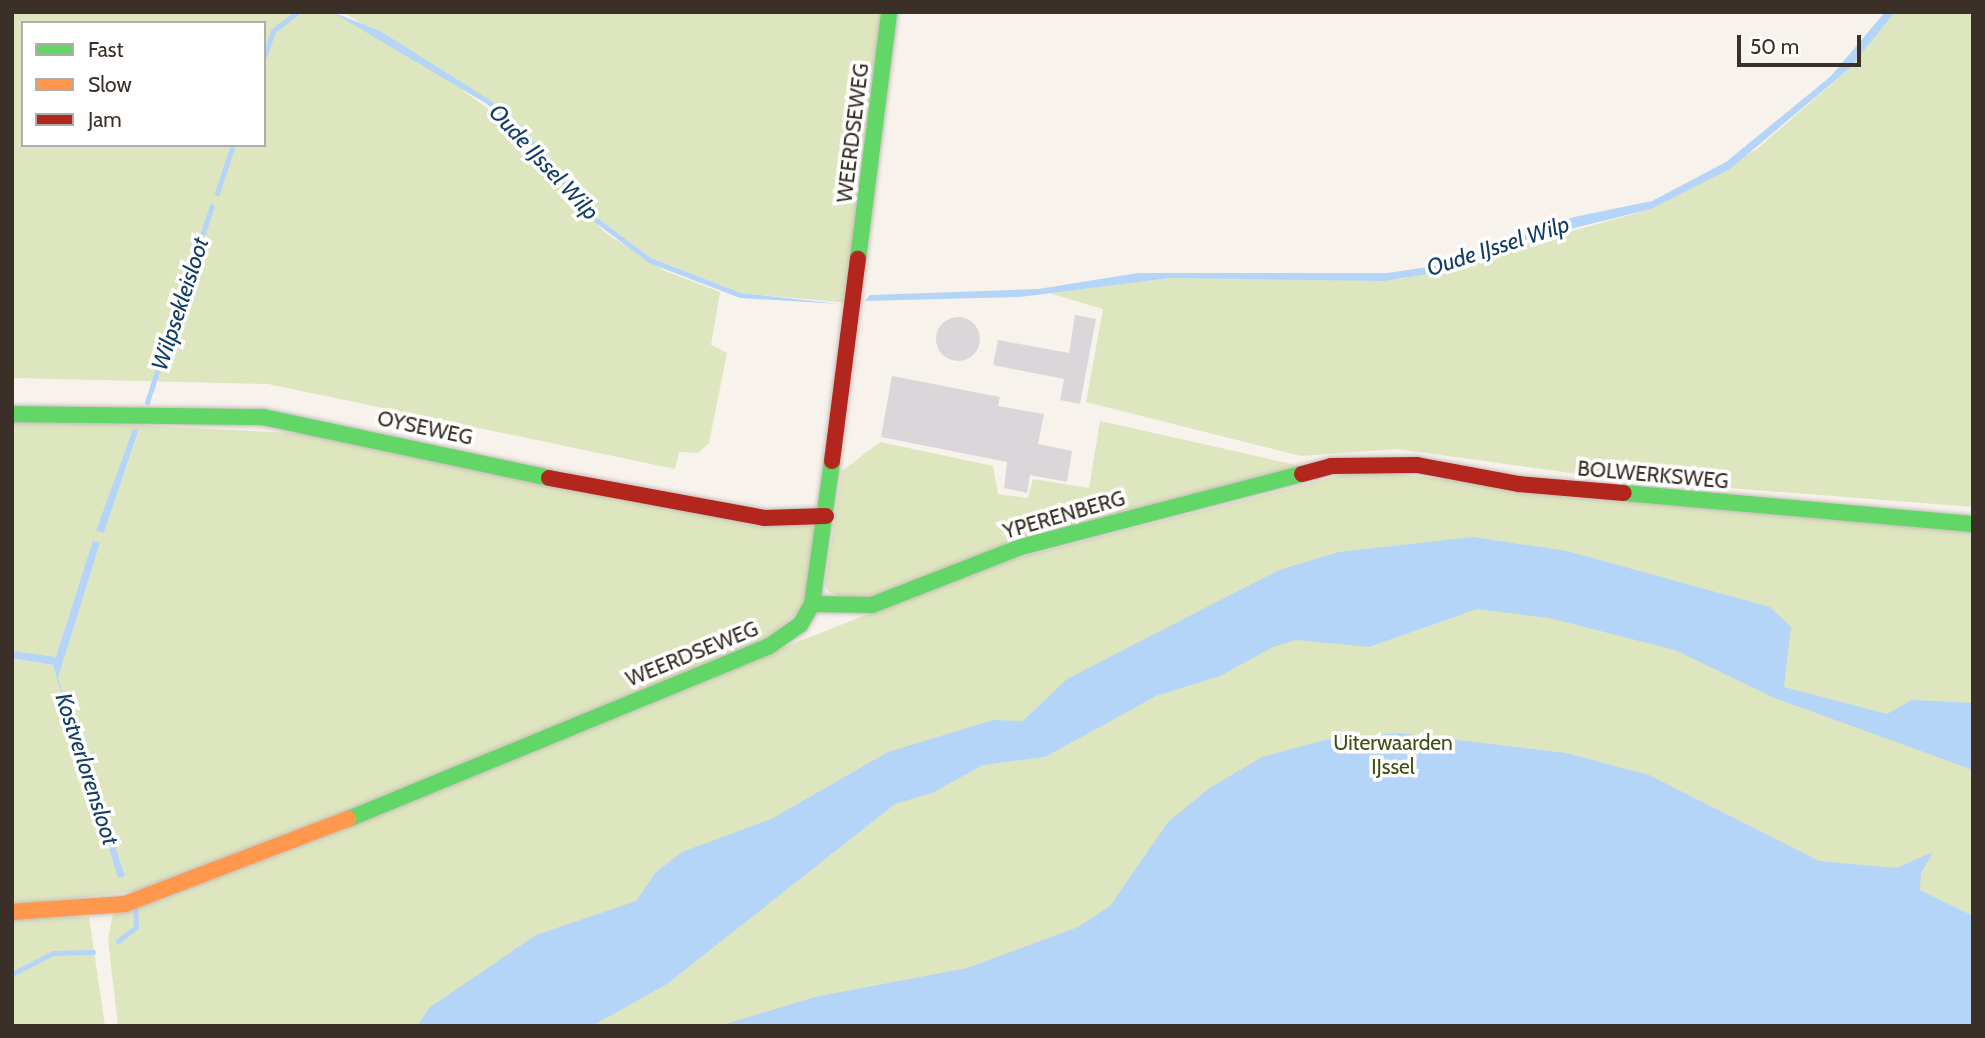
<!DOCTYPE html>
<html>
<head>
<meta charset="utf-8">
<style>
	body { margin:0 }
	#map { position:relative; width:1985px; height:1038px; overflow:hidden; background:#f8f2ed; font-family:Cabin,sans-serif }
	div>[style] { position:absolute }
	[style*='--x'] { left:calc(var(--x)*1px); top:calc(var(--y)*1px); width:calc(var(--w)*1px); rotate:calc(var(--a)*1deg) }
	.green>* { inset:0; background:#dee6bf }
	.water>* { inset:0; background:#b5d5f8 }
	.stream>* { height:5px; margin:-2.5px; padding:0 2.5px; transform-origin:2.5px; border-radius:2.5px; background:#b5d5f8 }
	.building>* { inset:0; background:#dad7db }
	.round { border-radius:50% }
	.roads { filter:drop-shadow(0 0 2px #c4bdb7) drop-shadow(0 0 2px #c4bdb7) }
	.fast>* { height:16px; margin:-8px; padding:0 8px; transform-origin:8px; border-radius:8px; background:#63d668 }
	.slow>* { height:16px; margin:-8px; padding:0 8px; transform-origin:8px; border-radius:8px; background:#ff974d }
	.jam>* { height:16px; margin:-8px; padding:0 8px; transform-origin:8px; border-radius:8px; background:#b3261e }
	span { translate:-50% -50%; white-space:nowrap; text-align:center; line-height:1.15; -webkit-text-stroke:7px #fff; paint-order:stroke }
	.street-label { font-size:21px; color:#3b3027 }
	.park-label { font-size:21px; color:#3f4e12 }
	.water-label { font-size:23px; color:#123e66; font-style:italic }
	.frame { position:absolute; inset:0; border:14px solid #3b3027; pointer-events:none }
	.legend { position:absolute; left:21px; top:21px; width:245px; height:126px; box-sizing:border-box; background:#fff; border:2px solid #b1aca9; margin:0; padding:9px 12px; list-style:none; font-size:21px; color:#3b3027 }
	.legend li { display:flex; align-items:center; gap:14px; height:35px }
	.legend b { width:35px; border:2px solid #b1aca9 }
	.scale { position:absolute; left:1737px; top:35px; width:124px; height:32px; box-sizing:border-box; border:4px solid #3b3027; border-top:0; padding-left:9px; font-size:21px; line-height:24px; white-space:nowrap; color:#3b3027; -webkit-text-stroke:5px #fff; paint-order:stroke }
</style>
</head>
<body>
<div id="map">
	<div class="green">
		<i style="clip-path:polygon(evenodd,12px 12px,332px 12px,426px 63px,518px 131px,604px 232px,665px 271px,720px 292px,711px 345px,727px 353px,709px 443px,698px 453px,679px 452px,675px 469px,268px 384px,12px 378px,12px 12px,23px 23px,264px 23px,264px 145px,23px 145px,23px 23px)"></i>
		<i style="clip-path:polygon(343px 12px,885px 12px,848px 303px,741px 293px,651px 258px,591px 213px,508px 114px)"></i>
		<i style="clip-path:polygon(1895px 12px,1973px 12px,1973px 507px,1614px 479px,1397px 449px,1301px 456px,1086px 402px,1103px 309px,1049px 293px,1171px 278px,1401px 279px,1651px 209px,1757px 149px,1850px 68px)"></i>
		<i style="clip-path:polygon(evenodd,12px 419px,311px 434px,818px 526px,806px 605px,761px 644px,151px 889px,12px 906px,12px 658px,53px 665px,125px 875px,58px 678px,100px 543px,93px 541px,56px 658px,12px 651px,12px 419px,133px 429px,139px 430px,104px 533px,97px 531px,133px 429px)"></i>
		<i style="clip-path:polygon(1100px 421px,1305px 467px,858px 603px,829px 592px,825px 585px,842px 471px,880px 442px,993px 466px,998px 494px,1028px 498px,1033px 479px,1089px 488px)"></i>
		<i style="clip-path:polygon(1358px 471px,1973px 530px,1973px 1026px,118px 1026px,108px 940px,113px 913px,997px 563px)"></i>
		<i style="clip-path:polygon(12px 917px,89px 917px,105px 1026px,12px 1026px)"></i>
	</div>
	<div class="water">
		<i style="clip-path:polygon(332px 12px,380px 31px,490px 100px,522px 127px,591px 213px,651px 258px,741px 293px,839px 304px,740px 298px,649px 263px,588px 217px,537px 151px,487px 104px)"></i>
		<i style="clip-path:polygon(1885px 12px,1895px 12px,1850px 68px,1730px 169px,1651px 209px,1526px 240px,1434px 273px,1384px 281px,1171px 278px,1020px 297px,865px 301px,870px 295px,1038px 289px,1138px 273px,1387px 273px,1435px 266px,1574px 217px,1652px 201px,1726px 162px,1831px 76px)"></i>
		<i style="clip-path:polygon(133px 429px,139px 429px,104px 533px,96px 531px)"></i>
		<i style="clip-path:polygon(1473px 537px,1567px 551px,1770px 607px,1791px 627px,1784px 687px,1887px 714px,1912px 700px,1973px 703px,1973px 770px,1772px 697px,1675px 650px,1549px 618px,1477px 609px,1369px 647px,1296px 640px,1273px 647px,1220px 676px,1156px 696px,1045px 757px,983px 765px,932px 793px,895px 804px,667px 984px,592px 1026px,417px 1026px,429px 1008px,536px 935px,636px 901px,656px 872px,682px 852px,771px 819px,888px 752px,993px 720px,1023px 721px,1067px 679px,1279px 570px,1339px 552px)"></i>
		<i style="clip-path:polygon(93px 540px,100px 543px,58px 678px,125px 876px,118px 878px,53px 665px,12px 658px,12px 651px,56px 657px)"></i>
		<i style="clip-path:polygon(1399px 733px,1566px 753px,1649px 775px,1819px 861px,1896px 868px,1933px 852px,1921px 873px,1920px 890px,1973px 916px,1973px 1026px,719px 1026px,815px 997px,967px 968px,1078px 927px,1110px 906px,1168px 822px,1208px 789px,1262px 757px,1325px 740px)"></i>
	</div>
	<div class="stream">
		<i style="--x:264;--y:57;--w:28;--a:-71"></i>
		<i style="--x:273;--y:31;--w:31;--a:-38"></i>
		<i style="--x:217;--y:193;--w:51;--a:-71.6"></i>
		<i style="--x:147;--y:402;--w:206;--a:-71.7"></i>
		<i style="--x:118;--y:941;--w:23;--a:-38"></i>
		<i style="--x:136;--y:927;--w:19;--a:-93"></i>
		<i style="--x:12;--y:974;--w:46;--a:-27.1"></i>
		<i style="--x:53;--y:953;--w:40;--a:-1.4"></i>
	</div>
	<div class="building">
		<i style="clip-path:polygon(1075px 315px,1096px 319px,1080px 404px,1060px 400px,1064px 379px,993px 365px,998px 340px,1069px 353px)"></i>
		<i class="round" style="left:936px;top:317px;width:44px;height:44px"></i>
		<i style="clip-path:polygon(892px 376px,1000px 397px,998px 406px,1044px 414px,1038px 444px,1072px 451px,1067px 482px,1030px 475px,1027px 493px,1004px 488px,1007px 462px,881px 437px)"></i>
	</div>
	<div class="roads">
		<div class="fast">
			<i style="--x:858;--y:259;--w:249;--a:-82.8"></i>
			<i style="--x:12;--y:414;--w:251;--a:0.7"></i>
			<i style="--x:263;--y:417;--w:292;--a:12"></i>
			<i style="--x:1624;--y:493;--w:350;--a:5.1"></i>
			<i style="--x:812;--y:604;--w:60;--a:1"></i>
			<i style="--x:872;--y:605;--w:160;--a:-21.3"></i>
			<i style="--x:1021;--y:547;--w:290;--a:-14.6"></i>
			<i style="--x:348;--y:819;--w:454;--a:-22.3"></i>
			<i style="--x:768;--y:647;--w:39;--a:-35"></i>
			<i style="--x:800;--y:625;--w:24;--a:-60"></i>
			<i style="--x:812;--y:604;--w:144;--a:-82"></i>
		</div>
		<div class="slow">
			<i style="--x:12;--y:912;--w:113;--a:-4"></i>
			<i style="--x:125;--y:904;--w:239;--a:-20.9"></i>
		</div>
		<div class="jam">
			<i style="--x:832;--y:461;--w:204;--a:-82.7"></i>
			<i style="--x:1302;--y:474;--w:30;--a:-15"></i>
			<i style="--x:1331;--y:466;--w:86;--a:-0.7"></i>
			<i style="--x:1417;--y:465;--w:104;--a:10.6"></i>
			<i style="--x:1519;--y:484;--w:105;--a:4.9"></i>
			<i style="--x:549;--y:478;--w:219;--a:10.5"></i>
			<i style="--x:764;--y:518;--w:62;--a:-1.8"></i>
		</div>
	</div>
	<div class="street-label">
		<span style="left:853px;top:133px;rotate:-83deg">WEERDSEWEG</span>
		<span style="left:425px;top:428px;rotate:12deg">OYSEWEG</span>
		<span style="left:1653px;top:475px;rotate:5deg">BOLWERKSWEG</span>
		<span style="left:1064px;top:515px;rotate:-16deg">YPERENBERG</span>
		<span style="left:692px;top:654px;rotate:-22deg">WEERDSEWEG</span>
	</div>
	<div class="park-label">
		<span style="left:1393px;top:755px">Uiterwaarden<br>IJssel</span>
	</div>
	<div class="water-label">
		<span style="left:544px;top:162px;rotate:47deg">Oude IJssel Wilp</span>
		<span style="left:1498px;top:246px;rotate:-18deg">Oude IJssel Wilp</span>
		<span style="left:180px;top:304px;rotate:-72deg">Wilpsekleisloot</span>
		<span style="left:87px;top:769px;rotate:72deg">Kostverlorensloot</span>
	</div>
	<div class="frame"></div>
	<ul class="legend">
	<li><b style="height:9px;background:#63d668"></b>Fast</li>
	<li><b style="height:9px;background:#ff974d"></b>Slow</li>
	<li><b style="height:9px;background:#b3261e"></b>Jam</li>
	</ul>
	<div class="scale">50 m</div>
</div>
</body>
</html>
